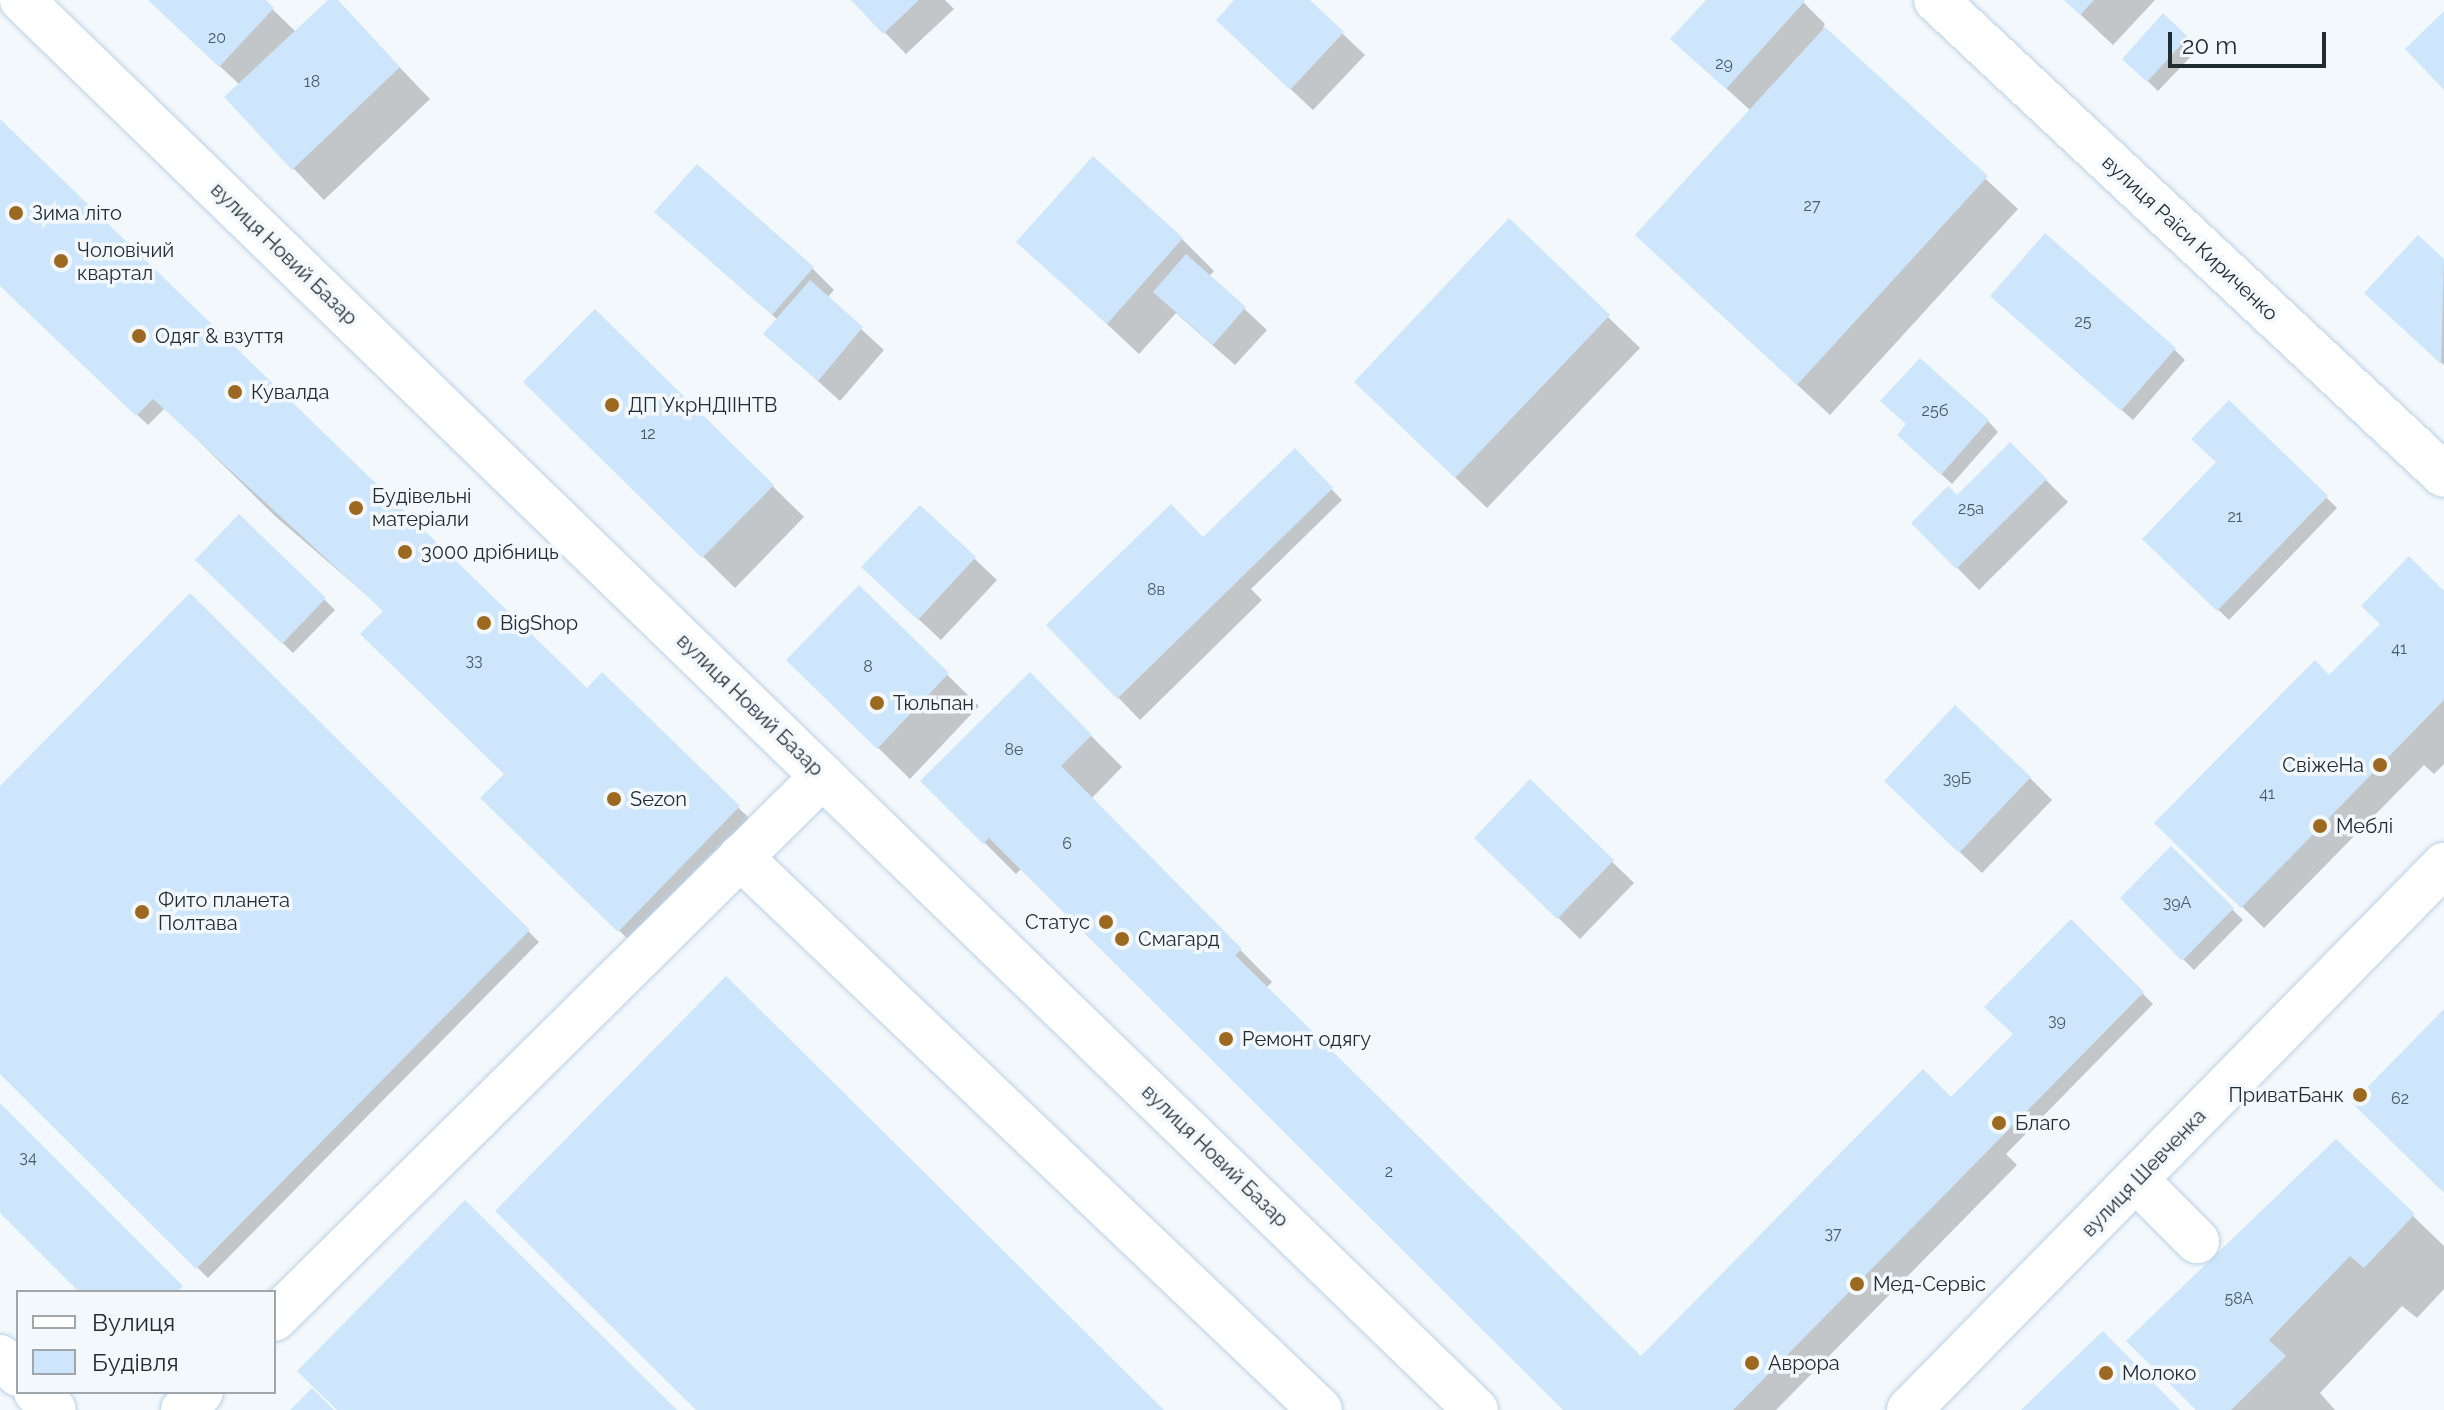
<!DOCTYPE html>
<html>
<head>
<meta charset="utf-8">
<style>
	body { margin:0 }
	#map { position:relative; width:2444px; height:1410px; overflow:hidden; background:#f3f8fc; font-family:Raleway,sans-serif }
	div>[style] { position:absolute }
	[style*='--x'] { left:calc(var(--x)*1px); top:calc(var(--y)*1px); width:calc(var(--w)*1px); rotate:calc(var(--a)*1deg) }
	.shadow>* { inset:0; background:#0003 }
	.building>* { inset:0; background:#cde6fb }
	.roads { filter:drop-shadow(0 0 2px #bad2e6) drop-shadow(0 0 2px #bad2e6) }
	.minor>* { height:44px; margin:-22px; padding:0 22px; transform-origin:22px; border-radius:22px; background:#fff }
	.dots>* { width:22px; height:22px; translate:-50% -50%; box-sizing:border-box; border:4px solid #f3f8fc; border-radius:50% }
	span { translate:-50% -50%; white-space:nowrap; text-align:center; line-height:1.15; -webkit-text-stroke:7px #f3f8fc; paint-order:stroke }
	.number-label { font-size:16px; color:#4d5a65 }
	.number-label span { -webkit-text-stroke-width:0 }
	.poi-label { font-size:20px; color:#222c33 }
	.left { translate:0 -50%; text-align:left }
	.right { translate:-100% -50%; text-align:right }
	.street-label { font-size:20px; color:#222c33 }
	.legend { position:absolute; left:16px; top:1290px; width:260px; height:104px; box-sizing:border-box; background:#f3f8fc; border:2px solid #9fa6ac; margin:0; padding:10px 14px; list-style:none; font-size:24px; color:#222c33 }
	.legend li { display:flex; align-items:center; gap:16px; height:40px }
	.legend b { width:40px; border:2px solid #9fa6ac }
	.scale { position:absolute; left:2168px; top:32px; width:158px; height:36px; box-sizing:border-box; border:4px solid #222c33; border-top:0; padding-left:10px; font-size:24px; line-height:28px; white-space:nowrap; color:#222c33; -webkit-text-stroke:6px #f3f8fc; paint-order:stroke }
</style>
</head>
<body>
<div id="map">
	<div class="shadow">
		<i style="clip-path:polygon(149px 0,263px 0,296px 32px,335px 0,430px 99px,324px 200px,293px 168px,240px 85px)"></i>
		<i style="clip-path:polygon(853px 0,945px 0,954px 9px,906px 54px)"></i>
		<i style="clip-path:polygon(1237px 0,1307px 0,1365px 55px,1313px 110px,1240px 42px)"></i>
		<i style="clip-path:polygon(1708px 0,1801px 0,1825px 24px,1823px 28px,2018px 209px,1830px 415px,1669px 266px,1751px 111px,1695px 60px)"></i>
		<i style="clip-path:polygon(2065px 0,2155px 0,2113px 45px)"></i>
		<i style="clip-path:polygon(2163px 16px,2198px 49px,2158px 91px,2135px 69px)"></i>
		<i style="clip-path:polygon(0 121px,588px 691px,602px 675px,749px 818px,630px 941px,483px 798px,506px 774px,385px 611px,275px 516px,165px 408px,148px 425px,0 284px)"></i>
		<i style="clip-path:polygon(1093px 159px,1182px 239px,1214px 271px,1209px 276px,1267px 330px,1235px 365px,1176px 313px,1139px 354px,1019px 242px)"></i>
		<i style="clip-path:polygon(697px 166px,813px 269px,834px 290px,827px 298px,884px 350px,840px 401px,766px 334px,778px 320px,679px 233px)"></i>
		<i style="clip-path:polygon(1509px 221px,1640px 348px,1487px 508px,1388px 413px)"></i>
		<i style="clip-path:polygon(2418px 238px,2444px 262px,2444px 365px,2389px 314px)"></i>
		<i style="clip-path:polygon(2003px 306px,2174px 349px,2185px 360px,2133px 420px)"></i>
		<i style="clip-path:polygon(595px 312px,804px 517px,735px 588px,526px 382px)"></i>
		<i style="clip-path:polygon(2229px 403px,2337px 508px,2229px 620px,2145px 539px,2218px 463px)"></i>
		<i style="clip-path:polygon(1988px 421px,1998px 432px,1952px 484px,1910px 445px)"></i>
		<i style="clip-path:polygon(2010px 444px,2068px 502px,1979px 590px,1914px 523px,1957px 497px)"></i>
		<i style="clip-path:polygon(1295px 451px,1342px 500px,1251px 589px,1262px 600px,1140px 720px,1048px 625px,1204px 540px)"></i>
		<i style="clip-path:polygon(920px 507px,997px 580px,941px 640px,886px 589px)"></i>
		<i style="clip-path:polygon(240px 517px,335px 610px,293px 653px,198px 560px)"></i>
		<i style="clip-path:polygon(859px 588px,979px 706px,910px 779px,821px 692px)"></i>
		<i style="clip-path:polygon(2444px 594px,2444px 764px,2434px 774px,2424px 765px,2264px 928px,2157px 823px,2330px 677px)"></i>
		<i style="clip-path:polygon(190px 596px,539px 942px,208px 1278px,0 1072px,0 789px)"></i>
		<i style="clip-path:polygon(1030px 674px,1122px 767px,1091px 799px,1272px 982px,1266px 988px,1641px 1358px,1951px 1100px,2015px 1035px,2071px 922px,2153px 1004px,2006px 1154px,2017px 1165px,1776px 1410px,1566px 1410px,1022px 868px,1016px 874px,923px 781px)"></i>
		<i style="clip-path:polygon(2030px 778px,2052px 800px,1982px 873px,1908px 803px)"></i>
		<i style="clip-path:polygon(1530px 782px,1634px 883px,1580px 939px,1477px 838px)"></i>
		<i style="clip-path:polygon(2171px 849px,2243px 920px,2194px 970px,2122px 898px)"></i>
		<i style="clip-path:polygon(2413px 1216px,2444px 1246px,2444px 1289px,2417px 1318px,2402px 1306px,2320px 1393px,2335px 1410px,2198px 1410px,2129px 1341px)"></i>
	</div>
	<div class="building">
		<i style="clip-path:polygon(148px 0,266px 0,274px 8px,219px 67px)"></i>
		<i style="clip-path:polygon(328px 0,338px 0,400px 67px,292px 170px,224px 97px)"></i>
		<i style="clip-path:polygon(851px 0,919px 0,883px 34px)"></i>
		<i style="clip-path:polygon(1234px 0,1310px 0,1344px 32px,1290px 90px,1216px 20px)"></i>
		<i style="clip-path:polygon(1706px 0,1804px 0,1805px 1px,1726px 89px,1670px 39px)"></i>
		<i style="clip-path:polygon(2064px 0,2094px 0,2080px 15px)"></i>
		<i style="clip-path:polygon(2444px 11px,2444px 90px,2405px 49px)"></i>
		<i style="clip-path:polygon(2163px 13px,2188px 37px,2147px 82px,2122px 59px)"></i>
		<i style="clip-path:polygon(1825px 27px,1988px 176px,1797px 385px,1635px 235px)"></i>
		<i style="clip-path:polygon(0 119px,587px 688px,602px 672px,740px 806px,618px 932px,480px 798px,504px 774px,360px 634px,383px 611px,153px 399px,136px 416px,0 286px)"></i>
		<i style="clip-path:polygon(1093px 156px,1183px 238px,1107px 324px,1016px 242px)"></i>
		<i style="clip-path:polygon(697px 164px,814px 267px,772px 315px,654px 212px)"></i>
		<i style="clip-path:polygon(1509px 218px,1610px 315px,1455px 478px,1354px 382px)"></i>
		<i style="clip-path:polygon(2045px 233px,2176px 348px,2121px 411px,1990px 296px)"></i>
		<i style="clip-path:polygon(2418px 235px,2444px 259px,2441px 364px,2364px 293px)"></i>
		<i style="clip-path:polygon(1186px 254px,1246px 307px,1213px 345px,1153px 292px)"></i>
		<i style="clip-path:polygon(810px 280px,863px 327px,818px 381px,763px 334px)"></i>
		<i style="clip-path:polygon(595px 309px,774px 485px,702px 558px,523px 382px)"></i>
		<i style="clip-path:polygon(1920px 358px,1989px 420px,1941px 475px,1897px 435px,1906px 424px,1880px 401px)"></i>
		<i style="clip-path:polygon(2229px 400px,2328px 496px,2217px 611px,2142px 539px,2216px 462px,2191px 439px)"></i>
		<i style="clip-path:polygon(2010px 442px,2047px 479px,1956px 569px,1911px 523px,1948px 486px,1957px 495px)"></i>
		<i style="clip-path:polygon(1295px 448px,1333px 488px,1117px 699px,1046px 625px,1171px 504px,1203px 537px)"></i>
		<i style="clip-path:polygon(920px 505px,976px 557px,918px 620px,861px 567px)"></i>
		<i style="clip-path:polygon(239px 514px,326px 598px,282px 644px,195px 560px)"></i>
		<i style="clip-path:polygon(2409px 556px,2444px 591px,2444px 700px,2241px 908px,2154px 823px,2315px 660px,2329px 675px,2380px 624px,2361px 606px)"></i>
		<i style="clip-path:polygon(859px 585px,949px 673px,877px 749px,786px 660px)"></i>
		<i style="clip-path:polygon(190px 593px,530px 930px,196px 1269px,0 1074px,0 786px)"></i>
		<i style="clip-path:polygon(1030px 672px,1092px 735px,1061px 766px,1242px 949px,1235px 955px,1641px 1356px,1923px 1069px,1951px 1097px,2013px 1034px,1984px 1007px,2071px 919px,2144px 992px,1733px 1410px,1563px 1410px,989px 838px,983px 844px,920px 781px)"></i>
		<i style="clip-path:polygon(1955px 705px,2031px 777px,1959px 853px,1884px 781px)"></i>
		<i style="clip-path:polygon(1530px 779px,1614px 860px,1557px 919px,1474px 838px)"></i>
		<i style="clip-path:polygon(2171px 846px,2234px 908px,2182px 961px,2120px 898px)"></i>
		<i style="clip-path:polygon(726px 976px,1164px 1410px,696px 1410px,495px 1211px)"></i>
		<i style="clip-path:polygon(2444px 1009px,2444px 1193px,2352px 1103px)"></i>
		<i style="clip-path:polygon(0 1103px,183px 1286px,178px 1292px,79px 1292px,0 1213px)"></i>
		<i style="clip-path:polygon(2336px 1139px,2415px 1214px,2364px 1268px,2350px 1256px,2269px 1340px,2286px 1356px,2231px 1410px,2196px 1410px,2126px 1341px)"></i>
		<i style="clip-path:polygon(465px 1200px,677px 1410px,337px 1410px,297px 1371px)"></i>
		<i style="clip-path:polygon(2103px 1331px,2180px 1410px,2021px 1410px,2085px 1348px)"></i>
		<i style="clip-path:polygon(312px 1388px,334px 1410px,290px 1410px)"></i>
	</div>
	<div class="roads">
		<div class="minor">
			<i style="--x:22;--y:0;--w:2025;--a:44.12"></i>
			<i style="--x:1936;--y:0;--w:695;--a:43.08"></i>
			<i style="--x:740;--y:857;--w:801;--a:43.63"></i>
			<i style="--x:2137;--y:1181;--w:85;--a:45"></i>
			<i style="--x:274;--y:1319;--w:772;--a:-44.69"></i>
			<i style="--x:0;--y:1357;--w:25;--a:43"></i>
			<i style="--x:36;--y:1392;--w:25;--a:45"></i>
			<i style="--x:183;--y:1410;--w:25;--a:-45"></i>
			<i style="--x:1909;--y:1410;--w:764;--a:-45.53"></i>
		</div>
	</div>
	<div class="dots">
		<i style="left:16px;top:213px;background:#9d6921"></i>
		<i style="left:61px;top:261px;background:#9d6921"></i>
		<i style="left:139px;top:336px;background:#9d6921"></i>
		<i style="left:235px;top:392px;background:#9d6921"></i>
		<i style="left:612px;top:405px;background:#9d6921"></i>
		<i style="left:356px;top:508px;background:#9d6921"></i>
		<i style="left:405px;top:552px;background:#9d6921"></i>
		<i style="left:484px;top:623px;background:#9d6921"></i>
		<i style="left:877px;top:703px;background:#9d6921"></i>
		<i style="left:2380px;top:765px;background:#9d6921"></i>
		<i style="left:614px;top:799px;background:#9d6921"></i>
		<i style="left:2320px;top:826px;background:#9d6921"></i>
		<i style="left:142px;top:912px;background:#9d6921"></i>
		<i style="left:1106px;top:922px;background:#9d6921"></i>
		<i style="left:1122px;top:939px;background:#9d6921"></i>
		<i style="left:1226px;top:1039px;background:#9d6921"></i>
		<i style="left:2360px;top:1095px;background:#9d6921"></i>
		<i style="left:1999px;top:1123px;background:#9d6921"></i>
		<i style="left:1857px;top:1284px;background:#9d6921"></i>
		<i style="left:1752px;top:1363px;background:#9d6921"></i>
		<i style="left:2106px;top:1373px;background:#9d6921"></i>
	</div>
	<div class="number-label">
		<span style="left:217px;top:38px">20</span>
		<span style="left:1724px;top:64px">29</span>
		<span style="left:312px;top:82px">18</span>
		<span style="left:1812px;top:206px">27</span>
		<span style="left:2083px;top:322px">25</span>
		<span style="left:1935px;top:411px">25б</span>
		<span style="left:648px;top:434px">12</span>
		<span style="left:1971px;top:509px">25а</span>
		<span style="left:2235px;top:517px">21</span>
		<span style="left:1156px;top:590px">8в</span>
		<span style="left:2399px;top:649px">41</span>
		<span style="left:474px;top:661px">33</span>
		<span style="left:868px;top:667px">8</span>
		<span style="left:1014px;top:750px">8е</span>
		<span style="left:1957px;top:779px">39Б</span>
		<span style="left:2267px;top:794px">41</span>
		<span style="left:1067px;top:844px">6</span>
		<span style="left:2177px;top:903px">39А</span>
		<span style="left:2057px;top:1021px">39</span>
		<span style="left:2400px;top:1099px">62</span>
		<span style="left:28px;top:1158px">34</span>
		<span style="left:1389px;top:1172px">2</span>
		<span style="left:1833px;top:1234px">37</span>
		<span style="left:2239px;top:1299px">58А</span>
	</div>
	<div class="poi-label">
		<span class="left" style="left:32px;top:213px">Зима літо</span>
		<span class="left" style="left:77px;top:262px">Чоловічий<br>квартал</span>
		<span class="left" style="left:155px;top:336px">Одяг &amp; взуття</span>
		<span class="left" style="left:251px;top:392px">Кувалда</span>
		<span class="left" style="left:628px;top:405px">ДП УкрНДІІНТВ</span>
		<span class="left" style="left:372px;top:508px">Будівельні<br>матеріали</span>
		<span class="left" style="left:421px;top:552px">3000 дрібниць</span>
		<span class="left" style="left:500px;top:623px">BigShop</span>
		<span class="left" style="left:893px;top:703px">Тюльпан</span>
		<span class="right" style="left:2364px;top:765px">СвіжеНа</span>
		<span class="left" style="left:630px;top:799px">Sezon</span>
		<span class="left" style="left:2336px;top:826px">Меблі</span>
		<span class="left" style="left:158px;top:912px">Фито планета<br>Полтава</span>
		<span class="right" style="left:1090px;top:922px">Статус</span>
		<span class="left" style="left:1138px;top:939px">Смагард</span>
		<span class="left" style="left:1242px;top:1039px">Ремонт одягу</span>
		<span class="right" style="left:2344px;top:1095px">ПриватБанк</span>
		<span class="left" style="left:2015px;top:1123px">Благо</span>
		<span class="left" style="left:1873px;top:1284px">Мед-Сервіс</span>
		<span class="left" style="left:1768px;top:1363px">Аврора</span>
		<span class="left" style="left:2122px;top:1373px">Молоко</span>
	</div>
	<div class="street-label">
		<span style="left:2190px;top:238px;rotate:43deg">вулиця Раїси Кириченко</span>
		<span style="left:284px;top:254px;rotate:44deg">вулиця Новий Базар</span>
		<span style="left:750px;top:705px;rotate:44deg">вулиця Новий Базар</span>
		<span style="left:1215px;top:1156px;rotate:44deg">вулиця Новий Базар</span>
		<span style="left:2144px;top:1173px;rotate:-46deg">вулиця Шевченка</span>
	</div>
	<ul class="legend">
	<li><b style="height:10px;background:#fff"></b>Вулиця</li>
	<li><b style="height:22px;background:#cde6fb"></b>Будівля</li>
	</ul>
	<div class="scale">20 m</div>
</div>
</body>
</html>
